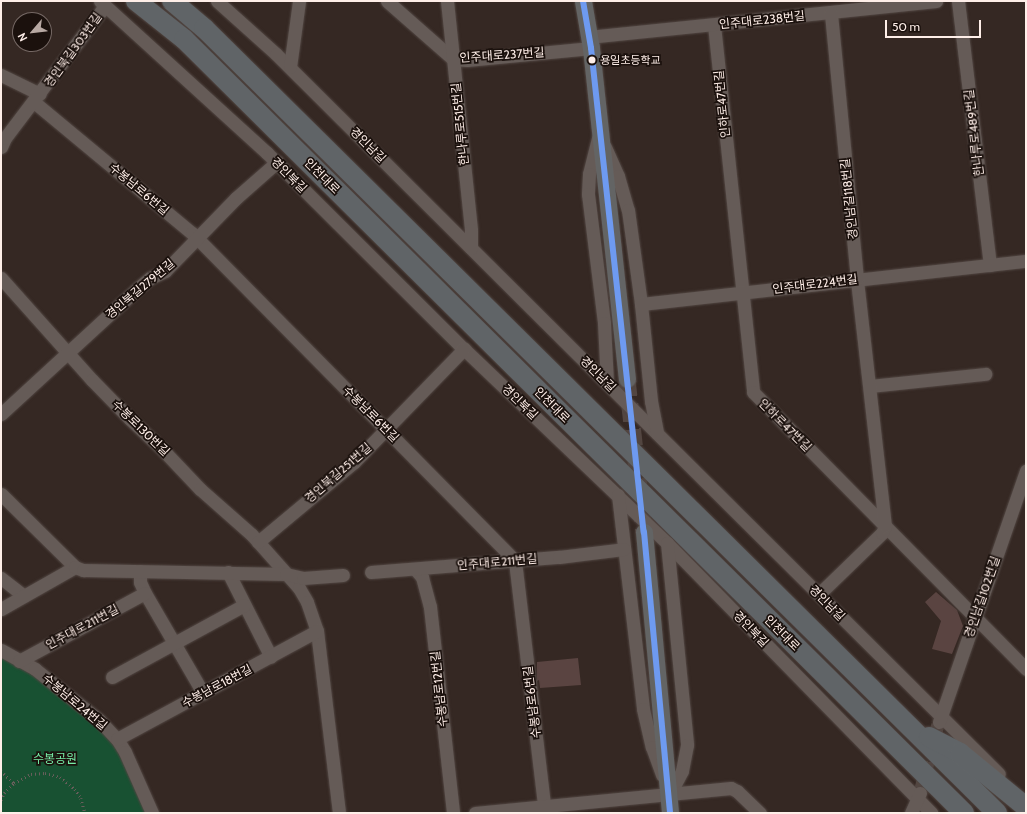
<!DOCTYPE html>
<html>
<head>
<meta charset="utf-8">
<style>
	body { margin:0 }
	#map { position:relative; width:1027px; height:814px; overflow:hidden; background:#352823; font-family:Cabin,"Noto Sans KR",sans-serif }
	div>[style] { position:absolute }
	[style*='--x'] { left:calc(var(--x)*1px); top:calc(var(--y)*1px); width:calc(var(--w)*1px); rotate:calc(var(--a)*1deg) }
	.green>* { inset:0; background:#185132 }
	.building>* { inset:0; background:#5a4441 }
	.minor-tunnel>* { height:13px; margin-top:-6.5px; transform-origin:0; background:repeating-linear-gradient(90deg,#534641 0 13px,transparent 0 19px) }
	.major-tunnel>* { height:17px; margin-top:-8.5px; transform-origin:0; background:repeating-linear-gradient(90deg,#534641 0 17px,transparent 0 25px) }
	.path>* { height:2.5px; margin-top:-1.25px; transform-origin:0; background:repeating-linear-gradient(90deg,#685e5b 0 1px,transparent 0 4px) }
	.roads { filter:drop-shadow(0 0 1px #514642) drop-shadow(0 0 1px #514642) }
	.minor>* { height:13px; margin:-6.5px; padding:0 6.5px; transform-origin:6.5px; border-radius:6.5px; background:#655b57 }
	.major>* { height:17px; margin:-8.5px; padding:0 8.5px; transform-origin:8.5px; border-radius:8.5px; background:#636464 }
	.highway>* { height:20px; margin:-10px; padding:0 10px; transform-origin:10px; border-radius:10px; background:#606467 }
	.bus-1>* { height:6px; margin:-3px; padding:0 3px; transform-origin:3px; border-radius:3px; background:#6e9af0 }
	.dots>* { width:11px; height:11px; translate:-50% -50%; box-sizing:border-box; border:2px solid #1b110d; border-radius:50% }
	span { translate:-50% -50%; white-space:nowrap; text-align:center; line-height:1.15; -webkit-text-stroke:3.5px #1b110d; paint-order:stroke }
	.bus-label { font-size:11px; color:#feeee8 }
	.left { translate:0 -50%; text-align:left }
	.street-label { font-size:12px; color:#feeee8 }
	.park-label { font-size:12px; color:#76eca6 }
	.frame { position:absolute; inset:0; border:2px solid #feeee8; pointer-events:none }
	.north { position:absolute; left:12px; top:12px; width:40px; height:40px; box-sizing:border-box; background:#1b110d; border:1px solid #766965; border-radius:50%; rotate:242deg; font-size:11px; font-weight:700; line-height:16px; text-align:center; color:#feeee8 }
	.north::after { content:''; display:block; margin:auto; width:14px; height:18px; background:#b8a9a3; clip-path:polygon(50% 0,100% 100%,50% 72%,0 100%) }
	.scale { position:absolute; left:885px; top:20px; width:96px; height:18px; box-sizing:border-box; border:2px solid #feeee8; border-top:0; padding-left:5px; font-size:12px; line-height:14px; white-space:nowrap; color:#feeee8; -webkit-text-stroke:3px #1b110d; paint-order:stroke }
</style>
</head>
<body>
<div id="map">
	<div class="green">
		<i style="clip-path:polygon(1px 651px,117px 739px,150px 813px,1px 813px)"></i>
	</div>
	<div class="building">
		<i style="clip-path:polygon(936px 592px,957px 610px,963px 626px,952px 654px,932px 649px,941px 621px,925px 602px)"></i>
		<i style="clip-path:polygon(578px 658px,581px 685px,540px 688px,539px 680px,537px 681px,537px 662px)"></i>
	</div>
	<div class="minor-tunnel">
		<i style="--x:920;--y:792;--w:70;--a:-75.2"></i>
	</div>
	<div class="major-tunnel">
		<i style="--x:627;--y:379;--w:154;--a:83.7"></i>
	</div>
	<div class="path">
		<i style="--x:1;--y:771;--w:18;--a:43"></i>
		<i style="--x:1;--y:800;--w:8;--a:-67"></i>
		<i style="--x:4;--y:793;--w:14;--a:-45"></i>
		<i style="--x:14;--y:783;--w:19;--a:-28"></i>
		<i style="--x:31;--y:774;--w:14;--a:-4"></i>
		<i style="--x:45;--y:773;--w:16;--a:15"></i>
		<i style="--x:60;--y:777;--w:19;--a:39"></i>
		<i style="--x:75;--y:789;--w:11;--a:56"></i>
		<i style="--x:81;--y:798;--w:16;--a:75"></i>
	</div>
	<div class="roads">
		<div class="minor">
			<i style="--x:100;--y:1;--w:226;--a:42.3"></i>
			<i style="--x:267;--y:153;--w:278;--a:44.9"></i>
			<i style="--x:464;--y:349;--w:281;--a:43.7"></i>
			<i style="--x:667;--y:543;--w:378;--a:45.6"></i>
			<i style="--x:217;--y:1;--w:79;--a:41.9"></i>
			<i style="--x:276;--y:54;--w:1020;--a:44.88"></i>
			<i style="--x:387;--y:1;--w:88;--a:41.3"></i>
			<i style="--x:453;--y:59;--w:14;--a:4"></i>
			<i style="--x:467;--y:60;--w:125;--a:-5.5"></i>
			<i style="--x:447;--y:1;--w:230;--a:84"></i>
			<i style="--x:471;--y:230;--w:18;--a:90"></i>
			<i style="--x:958;--y:1;--w:266;--a:83.1"></i>
			<i style="--x:714;--y:25;--w:369;--a:83.9"></i>
			<i style="--x:753;--y:392;--w:389;--a:45.4"></i>
			<i style="--x:588;--y:37;--w:350;--a:-5.9"></i>
			<i style="--x:290;--y:67;--w:67;--a:-82.2"></i>
			<i style="--x:1;--y:75;--w:43;--a:26"></i>
			<i style="--x:34;--y:102;--w:205;--a:39.7"></i>
			<i style="--x:192;--y:233;--w:460;--a:45.4"></i>
			<i style="--x:515;--y:561;--w:254;--a:83.2"></i>
			<i style="--x:598;--y:138;--w:37;--a:104"></i>
			<i style="--x:589;--y:174;--w:20;--a:93"></i>
			<i style="--x:588;--y:194;--w:130;--a:82.9"></i>
			<i style="--x:604;--y:323;--w:60;--a:87.1"></i>
			<i style="--x:1;--y:147;--w:10;--a:-66"></i>
			<i style="--x:5;--y:138;--w:166;--a:-52.9"></i>
			<i style="--x:605;--y:147;--w:32;--a:66"></i>
			<i style="--x:618;--y:176;--w:35;--a:74"></i>
			<i style="--x:628;--y:210;--w:95;--a:82.1"></i>
			<i style="--x:641;--y:304;--w:98;--a:84.1"></i>
			<i style="--x:651;--y:401;--w:33;--a:79"></i>
			<i style="--x:1;--y:278;--w:137;--a:48.3"></i>
			<i style="--x:92;--y:380;--w:54;--a:45.7"></i>
			<i style="--x:130;--y:419;--w:45;--a:43.2"></i>
			<i style="--x:163;--y:450;--w:54;--a:46.5"></i>
			<i style="--x:200;--y:489;--w:69;--a:41.5"></i>
			<i style="--x:252;--y:535;--w:71;--a:48.4"></i>
			<i style="--x:299;--y:588;--w:16;--a:60"></i>
			<i style="--x:307;--y:602;--w:31;--a:71"></i>
			<i style="--x:317;--y:631;--w:183;--a:83.1"></i>
			<i style="--x:641;--y:304;--w:387;--a:-6.4"></i>
			<i style="--x:870;--y:386;--w:116;--a:-6"></i>
			<i style="--x:1;--y:414;--w:186;--a:-42.6"></i>
			<i style="--x:138;--y:288;--w:16;--a:-40"></i>
			<i style="--x:150;--y:278;--w:17;--a:-25"></i>
			<i style="--x:165;--y:271;--w:102;--a:-45.8"></i>
			<i style="--x:236;--y:198;--w:55;--a:-41.3"></i>
			<i style="--x:1;--y:494;--w:104;--a:44.6"></i>
			<i style="--x:618;--y:495;--w:215;--a:83.3"></i>
			<i style="--x:643;--y:709;--w:39;--a:77"></i>
			<i style="--x:652;--y:747;--w:30;--a:70"></i>
			<i style="--x:258;--y:542;--w:125;--a:-39.8"></i>
			<i style="--x:354;--y:462;--w:158;--a:-45.8"></i>
			<i style="--x:667;--y:543;--w:203;--a:84.3"></i>
			<i style="--x:687;--y:745;--w:26;--a:101"></i>
			<i style="--x:682;--y:771;--w:27;--a:118"></i>
			<i style="--x:415;--y:569;--w:11;--a:49"></i>
			<i style="--x:422;--y:577;--w:31;--a:75"></i>
			<i style="--x:430;--y:607;--w:207;--a:83.6"></i>
			<i style="--x:140;--y:571;--w:11;--a:90"></i>
			<i style="--x:140;--y:582;--w:12;--a:66"></i>
			<i style="--x:145;--y:593;--w:116;--a:59.9"></i>
			<i style="--x:228;--y:572;--w:95;--a:63.2"></i>
			<i style="--x:371;--y:572;--w:189;--a:-4.6"></i>
			<i style="--x:559;--y:557;--w:65;--a:-7"></i>
			<i style="--x:1;--y:578;--w:29;--a:38"></i>
			<i style="--x:819;--y:594;--w:88;--a:-44.1"></i>
			<i style="--x:882;--y:533;--w:8;--a:-67"></i>
			<i style="--x:885;--y:526;--w:249;--a:-96.5"></i>
			<i style="--x:857;--y:279;--w:268;--a:-95.6"></i>
			<i style="--x:1;--y:609;--w:85;--a:-29.6"></i>
			<i style="--x:75;--y:567;--w:9;--a:21"></i>
			<i style="--x:83;--y:570;--w:203;--a:1.1"></i>
			<i style="--x:286;--y:574;--w:17;--a:13"></i>
			<i style="--x:303;--y:578;--w:40;--a:-4.3"></i>
			<i style="--x:1;--y:650;--w:39;--a:29"></i>
			<i style="--x:35;--y:669;--w:82;--a:38.6"></i>
			<i style="--x:99;--y:720;--w:26;--a:47"></i>
			<i style="--x:117;--y:739;--w:15;--a:58"></i>
			<i style="--x:125;--y:752;--w:67;--a:66.1"></i>
			<i style="--x:19;--y:661;--w:143;--a:-28.4"></i>
			<i style="--x:112;--y:677;--w:150;--a:-28.6"></i>
			<i style="--x:939;--y:722;--w:266;--a:-70.9"></i>
			<i style="--x:117;--y:739;--w:227;--a:-28.4"></i>
			<i style="--x:475;--y:813;--w:257;--a:-5.6"></i>
			<i style="--x:731;--y:788;--w:7;--a:27"></i>
			<i style="--x:737;--y:791;--w:32;--a:44"></i>
			<i style="--x:911;--y:813;--w:22;--a:-66"></i>
		</div>
		<div class="major">
			<i style="--x:583;--y:1;--w:48;--a:80.3"></i>
			<i style="--x:591;--y:48;--w:333;--a:83.8"></i>
			<i style="--x:644;--y:532;--w:282;--a:84.7"></i>
		</div>
		<div class="highway">
			<i style="--x:136;--y:1;--w:61;--a:38.4"></i>
			<i style="--x:184;--y:39;--w:1099;--a:44.78"></i>
			<i style="--x:172;--y:1;--w:42;--a:40.2"></i>
			<i style="--x:204;--y:28;--w:1116;--a:44.71"></i>
			<i style="--x:929;--y:737;--w:35;--a:27"></i>
			<i style="--x:960;--y:753;--w:85;--a:39.3"></i>
		</div>
	</div>
	<div class="bus-1">
		<i style="--x:583;--y:1;--w:48;--a:80.3"></i>
		<i style="--x:591;--y:48;--w:487;--a:83.8"></i>
		<i style="--x:644;--y:532;--w:282;--a:84.7"></i>
	</div>
	<div class="dots">
		<i style="left:592px;top:60px;background:#feeee8"></i>
	</div>
	<div class="bus-label">
		<span class="left" style="left:600px;top:60px">용일초등학교</span>
	</div>
	<div class="street-label">
		<span style="left:762px;top:20px;rotate:-6deg">인주대로238번길</span>
		<span style="left:73px;top:50px;rotate:-54deg">경인북길303번길</span>
		<span style="left:502px;top:55px;rotate:-4deg">인주대로237번길</span>
		<span style="left:722px;top:104px;rotate:-96deg">인하로47번길</span>
		<span style="left:460px;top:124px;rotate:-96deg">한나루로515번길</span>
		<span style="left:974px;top:133px;rotate:-97deg">한나루로489번길</span>
		<span style="left:368px;top:145px;rotate:45deg">경인남길</span>
		<span style="left:289px;top:175px;rotate:45deg">경인북길</span>
		<span style="left:322px;top:176px;rotate:45deg">인천대로</span>
		<span style="left:139px;top:189px;rotate:40deg">수봉남로6번길</span>
		<span style="left:849px;top:199px;rotate:-96deg">경인남길118번길</span>
		<span style="left:815px;top:284px;rotate:-7deg">인주대로224번길</span>
		<span style="left:140px;top:289px;rotate:-40deg">경인북길279번길</span>
		<span style="left:598px;top:374px;rotate:45deg">경인남길</span>
		<span style="left:520px;top:402px;rotate:44deg">경인북길</span>
		<span style="left:552px;top:405px;rotate:45deg">인천대로</span>
		<span style="left:371px;top:414px;rotate:45deg">수봉남로6번길</span>
		<span style="left:785px;top:425px;rotate:45deg">인하로47번길</span>
		<span style="left:141px;top:428px;rotate:44deg">수봉로130번길</span>
		<span style="left:338px;top:473px;rotate:-41deg">경인북길251번길</span>
		<span style="left:497px;top:562px;rotate:-5deg">인주대로211번길</span>
		<span style="left:982px;top:597px;rotate:-71deg">경인남길102번길</span>
		<span style="left:827px;top:603px;rotate:45deg">경인남길</span>
		<span style="left:82px;top:627px;rotate:-28deg">인주대로211번길</span>
		<span style="left:751px;top:629px;rotate:46deg">경인북길</span>
		<span style="left:782px;top:633px;rotate:45deg">인천대로</span>
		<span style="left:217px;top:686px;rotate:-28deg">수봉남로18번길</span>
		<span style="left:439px;top:689px;rotate:-96deg">수봉남로12번길</span>
		<span style="left:75px;top:702px;rotate:40deg">수봉남로24번길</span>
		<span style="left:532px;top:702px;rotate:-97deg">수봉남로6번길</span>
	</div>
	<div class="park-label">
		<span style="left:55px;top:759px">수봉공원</span>
	</div>
	<div class="frame"></div>
	<div class="north">N</div>
	<div class="scale">50 m</div>
</div>
</body>
</html>
